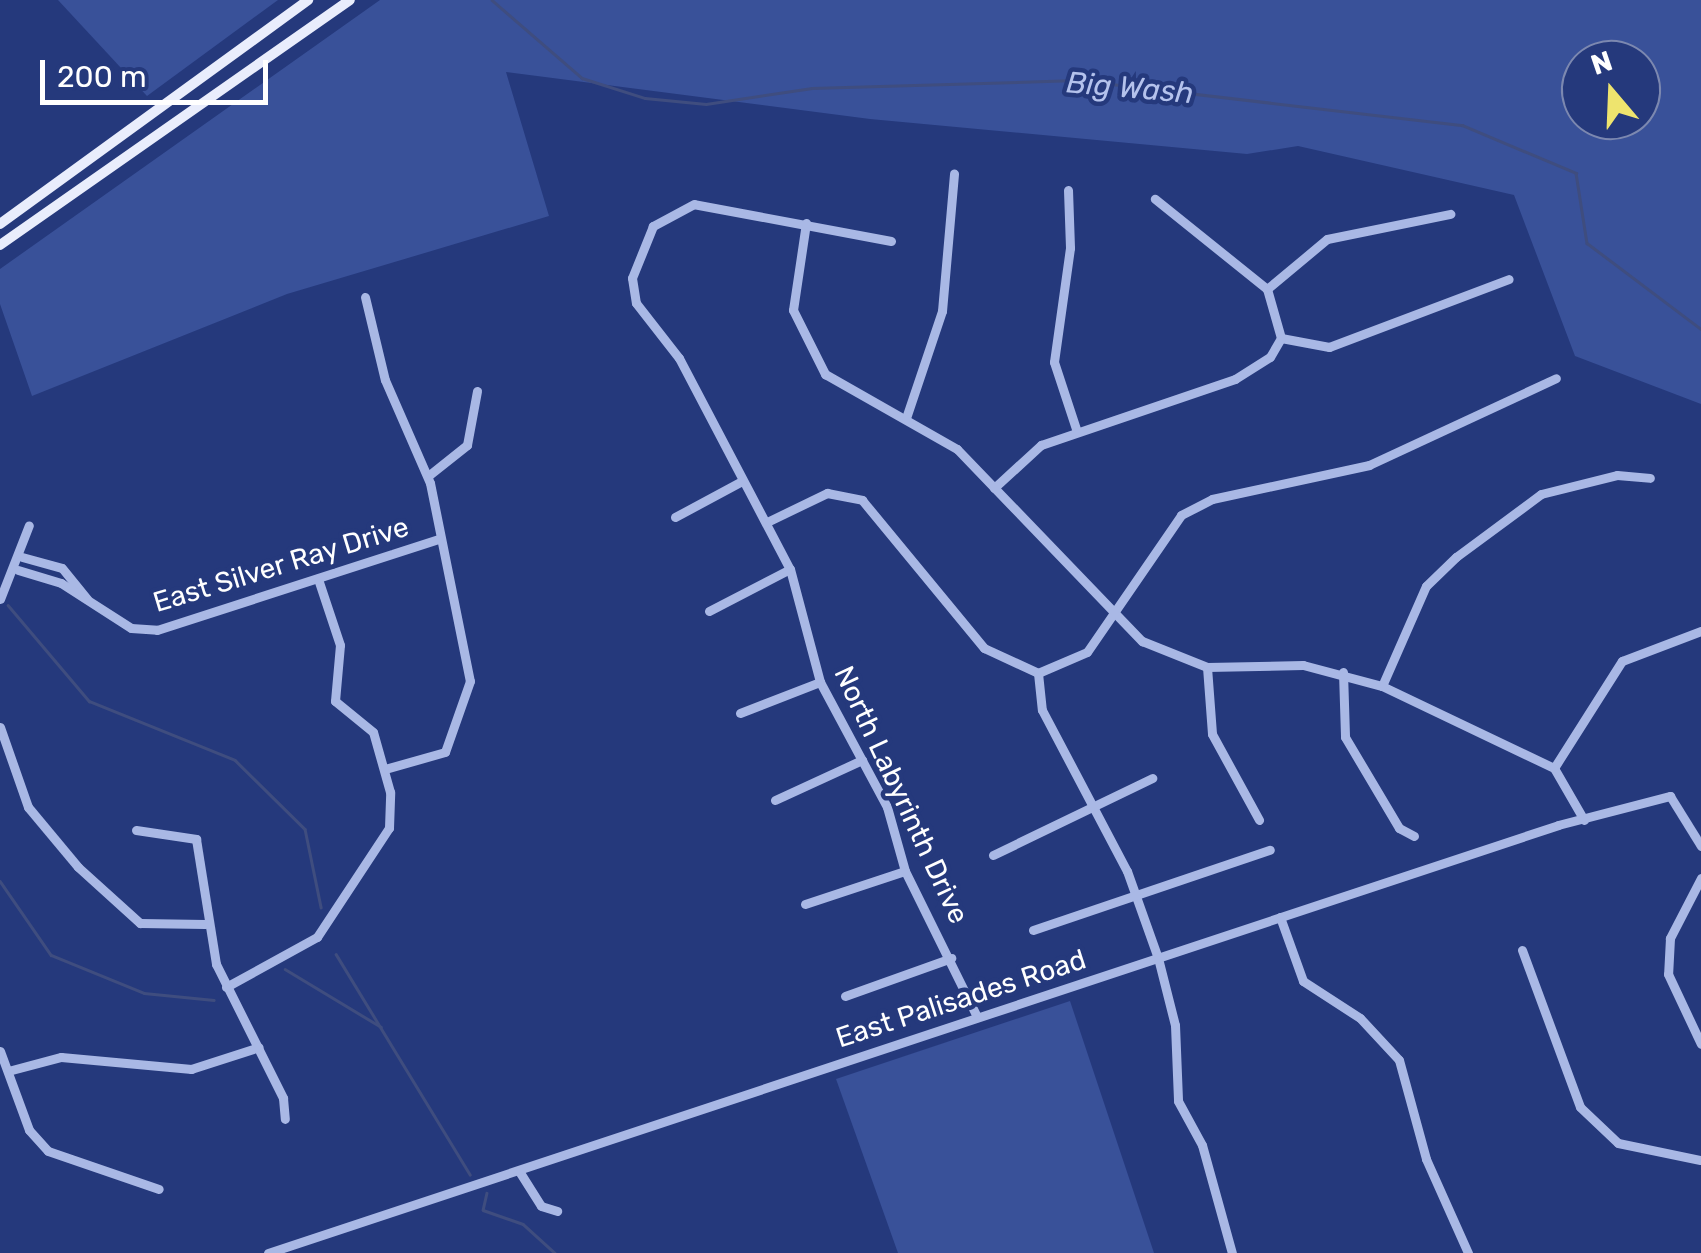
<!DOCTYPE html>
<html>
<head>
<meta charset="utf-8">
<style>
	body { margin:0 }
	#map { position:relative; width:1701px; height:1253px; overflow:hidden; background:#25397c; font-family:Rubik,sans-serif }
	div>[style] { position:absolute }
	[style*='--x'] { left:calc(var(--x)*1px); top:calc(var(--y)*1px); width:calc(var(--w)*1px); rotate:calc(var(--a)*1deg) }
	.green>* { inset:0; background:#395199 }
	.stream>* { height:2.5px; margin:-1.25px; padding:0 1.25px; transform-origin:1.25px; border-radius:1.25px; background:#3f4d7f }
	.minor>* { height:9px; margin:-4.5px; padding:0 4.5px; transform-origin:4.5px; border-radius:4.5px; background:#a9b8e5 }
	.major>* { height:10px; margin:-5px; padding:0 5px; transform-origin:5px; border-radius:5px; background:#e9edfc }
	span { translate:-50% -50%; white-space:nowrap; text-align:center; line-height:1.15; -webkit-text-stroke:9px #25397c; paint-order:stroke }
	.street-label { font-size:28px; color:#fff }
	.water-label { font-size:30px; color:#b4c2ec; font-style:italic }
	.north { position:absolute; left:1561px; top:40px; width:100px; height:100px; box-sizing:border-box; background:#25397c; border:2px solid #7c88b0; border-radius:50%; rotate:341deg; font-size:28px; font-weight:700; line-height:40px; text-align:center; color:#fff }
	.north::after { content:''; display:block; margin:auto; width:35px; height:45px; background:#eee46e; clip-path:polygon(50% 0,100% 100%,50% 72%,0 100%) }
	.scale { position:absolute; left:40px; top:60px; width:228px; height:45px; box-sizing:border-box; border:5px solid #fff; border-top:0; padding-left:12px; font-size:30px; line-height:35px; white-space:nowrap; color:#fff; -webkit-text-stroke:8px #25397c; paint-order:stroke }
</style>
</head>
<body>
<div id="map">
	<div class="green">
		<i style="clip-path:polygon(58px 0,278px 0,147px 96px)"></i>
		<i style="clip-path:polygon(evenodd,380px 0,1701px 0,1701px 404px,1575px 356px,1514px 195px,1298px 146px,1247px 154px,870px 119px,506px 72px,549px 216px,287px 294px,32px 396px,0 304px,0 269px,380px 0,1581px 60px,1641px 60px,1641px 120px,1581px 120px,1581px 60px)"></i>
		<i style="clip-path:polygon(1070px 1001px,1154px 1253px,898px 1253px,836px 1079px)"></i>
	</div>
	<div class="stream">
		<i style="--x:492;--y:0;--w:119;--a:40.9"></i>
		<i style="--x:582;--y:78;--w:66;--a:17.6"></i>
		<i style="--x:645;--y:98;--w:61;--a:5.6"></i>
		<i style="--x:706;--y:104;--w:107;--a:-8.6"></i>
		<i style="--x:812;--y:88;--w:265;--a:-1.7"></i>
		<i style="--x:1077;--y:80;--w:388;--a:6.7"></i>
		<i style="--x:1462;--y:125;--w:124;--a:22.8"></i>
		<i style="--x:1576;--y:173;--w:71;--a:81.1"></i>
		<i style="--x:1587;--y:243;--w:143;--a:37"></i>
		<i style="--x:8;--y:605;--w:126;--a:49.8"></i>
		<i style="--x:89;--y:701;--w:157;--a:22"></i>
		<i style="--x:235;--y:760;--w:98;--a:44.6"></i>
		<i style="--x:305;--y:829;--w:80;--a:78.4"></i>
		<i style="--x:0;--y:881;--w:90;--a:55.4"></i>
		<i style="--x:51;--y:955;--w:100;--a:22.2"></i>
		<i style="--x:144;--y:993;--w:70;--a:5.7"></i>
		<i style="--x:336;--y:954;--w:258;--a:58.7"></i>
		<i style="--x:285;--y:969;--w:112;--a:31.1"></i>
		<i style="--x:487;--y:1193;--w:17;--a:103"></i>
		<i style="--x:483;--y:1210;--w:42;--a:19.3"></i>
		<i style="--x:523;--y:1224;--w:43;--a:42.2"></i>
	</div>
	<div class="minor">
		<i style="--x:1068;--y:190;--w:58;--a:88"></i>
		<i style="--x:1070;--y:248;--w:115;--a:98"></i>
		<i style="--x:1054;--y:362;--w:71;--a:71.8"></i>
		<i style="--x:806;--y:223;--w:88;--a:98.5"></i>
		<i style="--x:793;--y:310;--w:72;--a:63.4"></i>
		<i style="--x:825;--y:374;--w:152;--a:29.6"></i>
		<i style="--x:957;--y:449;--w:267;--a:46.1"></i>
		<i style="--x:1142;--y:641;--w:70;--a:21.8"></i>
		<i style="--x:1207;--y:667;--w:96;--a:-1.2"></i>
		<i style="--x:1303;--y:665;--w:82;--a:14.9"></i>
		<i style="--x:1382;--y:686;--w:191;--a:25.5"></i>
		<i style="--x:1554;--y:768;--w:60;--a:60"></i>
		<i style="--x:891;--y:241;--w:200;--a:-169.4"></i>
		<i style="--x:694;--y:204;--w:47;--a:151.8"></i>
		<i style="--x:653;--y:226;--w:56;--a:112"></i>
		<i style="--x:632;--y:278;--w:25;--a:81"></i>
		<i style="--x:636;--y:303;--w:70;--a:52"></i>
		<i style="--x:679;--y:358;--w:238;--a:62.3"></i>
		<i style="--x:790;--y:569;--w:117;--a:75.1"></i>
		<i style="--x:820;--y:682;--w:142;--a:61.8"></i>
		<i style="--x:887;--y:807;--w:66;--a:74.3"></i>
		<i style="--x:905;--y:871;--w:163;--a:63.7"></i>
		<i style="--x:1267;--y:289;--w:78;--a:-39.8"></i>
		<i style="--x:1327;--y:239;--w:126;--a:-11.5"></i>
		<i style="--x:365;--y:297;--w:85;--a:76.5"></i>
		<i style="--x:385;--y:380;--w:112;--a:66.4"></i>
		<i style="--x:430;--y:483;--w:202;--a:78.6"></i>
		<i style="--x:470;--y:681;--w:75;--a:109.4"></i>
		<i style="--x:445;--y:752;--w:62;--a:164.2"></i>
		<i style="--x:1281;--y:338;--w:49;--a:10.6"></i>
		<i style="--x:1329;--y:347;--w:192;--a:-20.7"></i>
		<i style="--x:906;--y:418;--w:113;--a:-71.4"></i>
		<i style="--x:942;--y:311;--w:138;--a:-85"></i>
		<i style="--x:428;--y:476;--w:50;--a:-38.5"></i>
		<i style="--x:467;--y:445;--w:55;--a:-79.5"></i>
		<i style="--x:994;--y:488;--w:64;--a:-42.5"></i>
		<i style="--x:1041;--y:445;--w:205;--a:-18.8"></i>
		<i style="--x:1235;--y:379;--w:41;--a:-32.2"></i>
		<i style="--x:1270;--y:357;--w:22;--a:-60"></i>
		<i style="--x:1281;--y:338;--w:51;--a:-105.9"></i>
		<i style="--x:1267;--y:289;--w:144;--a:-141.2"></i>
		<i style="--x:675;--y:517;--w:76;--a:-28.2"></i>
		<i style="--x:767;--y:522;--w:67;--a:-25.8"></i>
		<i style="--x:827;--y:493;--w:36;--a:11"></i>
		<i style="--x:862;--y:500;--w:192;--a:50.5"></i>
		<i style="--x:984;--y:648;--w:60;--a:24.8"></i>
		<i style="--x:1038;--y:673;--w:53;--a:-23.2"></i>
		<i style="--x:1087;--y:652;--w:166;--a:-55.5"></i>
		<i style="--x:1181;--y:515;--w:35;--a:-27"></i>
		<i style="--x:1212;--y:499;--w:161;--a:-12.2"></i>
		<i style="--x:1369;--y:465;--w:206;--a:-24.9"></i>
		<i style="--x:22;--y:557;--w:41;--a:15.4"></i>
		<i style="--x:62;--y:568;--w:40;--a:51"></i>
		<i style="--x:18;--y:570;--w:45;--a:16.8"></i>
		<i style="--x:61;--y:583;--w:83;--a:32.7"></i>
		<i style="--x:131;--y:628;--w:26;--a:4"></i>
		<i style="--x:157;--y:630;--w:295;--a:-17.9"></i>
		<i style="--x:0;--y:599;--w:79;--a:-68.6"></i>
		<i style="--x:709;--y:611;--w:91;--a:-27.4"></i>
		<i style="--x:1207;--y:667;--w:67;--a:85.7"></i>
		<i style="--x:1212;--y:734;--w:98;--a:61.3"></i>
		<i style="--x:1343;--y:672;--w:65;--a:88.2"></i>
		<i style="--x:1345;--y:737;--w:106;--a:59.3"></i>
		<i style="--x:1399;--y:828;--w:17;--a:28"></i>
		<i style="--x:1038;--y:673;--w:37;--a:84"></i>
		<i style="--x:1042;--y:710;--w:182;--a:62.2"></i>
		<i style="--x:1127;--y:871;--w:92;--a:70.4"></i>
		<i style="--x:1158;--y:958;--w:69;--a:75.8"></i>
		<i style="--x:1175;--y:1025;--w:76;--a:87.7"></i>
		<i style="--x:1178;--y:1101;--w:50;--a:61.4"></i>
		<i style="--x:1202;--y:1145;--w:112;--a:74.5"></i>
		<i style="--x:1382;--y:686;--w:109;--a:-66.3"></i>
		<i style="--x:1426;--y:586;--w:42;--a:-44"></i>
		<i style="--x:1456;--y:557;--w:106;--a:-36.5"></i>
		<i style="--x:1541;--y:494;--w:78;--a:-14"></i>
		<i style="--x:1617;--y:475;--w:33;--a:5"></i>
		<i style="--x:740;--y:713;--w:86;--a:-21.2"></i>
		<i style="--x:0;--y:727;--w:85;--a:70.7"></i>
		<i style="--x:28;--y:807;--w:78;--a:50.2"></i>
		<i style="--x:78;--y:867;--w:84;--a:42.1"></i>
		<i style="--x:140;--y:923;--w:65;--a:0.9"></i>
		<i style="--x:1554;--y:768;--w:127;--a:-57.6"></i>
		<i style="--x:1622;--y:661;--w:85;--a:-20.8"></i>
		<i style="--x:775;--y:800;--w:96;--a:-24.7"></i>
		<i style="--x:136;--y:830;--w:61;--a:8.5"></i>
		<i style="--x:196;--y:839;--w:127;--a:80.9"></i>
		<i style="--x:216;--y:964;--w:150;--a:63.4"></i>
		<i style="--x:283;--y:1098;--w:21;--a:85"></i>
		<i style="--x:993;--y:855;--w:177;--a:-25.8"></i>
		<i style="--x:1701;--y:878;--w:68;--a:117.3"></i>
		<i style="--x:1670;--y:938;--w:36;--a:93"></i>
		<i style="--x:1668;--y:974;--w:77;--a:64.8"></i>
		<i style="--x:805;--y:904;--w:105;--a:-18.3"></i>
		<i style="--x:1280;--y:917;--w:68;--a:70.2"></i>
		<i style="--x:1303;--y:981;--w:68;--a:33"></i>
		<i style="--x:1360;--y:1018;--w:57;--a:47.1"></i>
		<i style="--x:1399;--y:1060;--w:103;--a:74.7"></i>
		<i style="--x:1426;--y:1159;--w:103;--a:65.9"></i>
		<i style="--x:1033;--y:930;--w:250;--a:-18.7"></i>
		<i style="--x:1522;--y:950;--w:167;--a:69.7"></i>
		<i style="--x:1580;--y:1107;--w:52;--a:43.5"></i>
		<i style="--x:1618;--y:1143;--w:84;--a:11.7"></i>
		<i style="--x:226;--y:987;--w:104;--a:-28.8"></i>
		<i style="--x:317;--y:937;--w:131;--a:-56.6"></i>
		<i style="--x:389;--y:828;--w:36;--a:-88"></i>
		<i style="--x:390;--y:792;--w:62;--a:-105.8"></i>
		<i style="--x:373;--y:732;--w:49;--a:-140.8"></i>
		<i style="--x:335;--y:701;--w:56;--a:-84.9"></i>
		<i style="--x:340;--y:645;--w:70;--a:-108.4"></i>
		<i style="--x:845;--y:996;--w:113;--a:-19.7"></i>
		<i style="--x:0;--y:1051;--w:84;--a:69.8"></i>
		<i style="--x:29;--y:1130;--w:28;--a:48"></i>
		<i style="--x:48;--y:1151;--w:117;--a:18.9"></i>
		<i style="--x:8;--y:1071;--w:55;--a:-14.8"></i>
		<i style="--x:61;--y:1057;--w:131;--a:5.3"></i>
		<i style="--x:191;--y:1069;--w:71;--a:-17.9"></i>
		<i style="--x:519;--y:1171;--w:41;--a:57.8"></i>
		<i style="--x:541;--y:1206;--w:17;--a:17"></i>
		<i style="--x:268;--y:1253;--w:1359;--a:-18.35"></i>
		<i style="--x:1558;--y:825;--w:116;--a:-14.5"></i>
		<i style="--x:1670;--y:796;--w:59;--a:58.2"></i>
	</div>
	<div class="major">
		<i style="--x:0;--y:224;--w:381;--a:-36"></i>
		<i style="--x:0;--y:245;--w:427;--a:-35"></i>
	</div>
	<div class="street-label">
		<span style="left:281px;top:565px;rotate:-17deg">East Silver Ray Drive</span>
		<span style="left:901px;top:795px;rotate:65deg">North Labyrinth Drive</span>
		<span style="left:961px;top:999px;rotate:-18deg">East Palisades Road</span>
	</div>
	<div class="water-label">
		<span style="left:1130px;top:88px;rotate:5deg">Big Wash</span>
	</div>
	<div class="north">N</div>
	<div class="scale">200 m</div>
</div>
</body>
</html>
